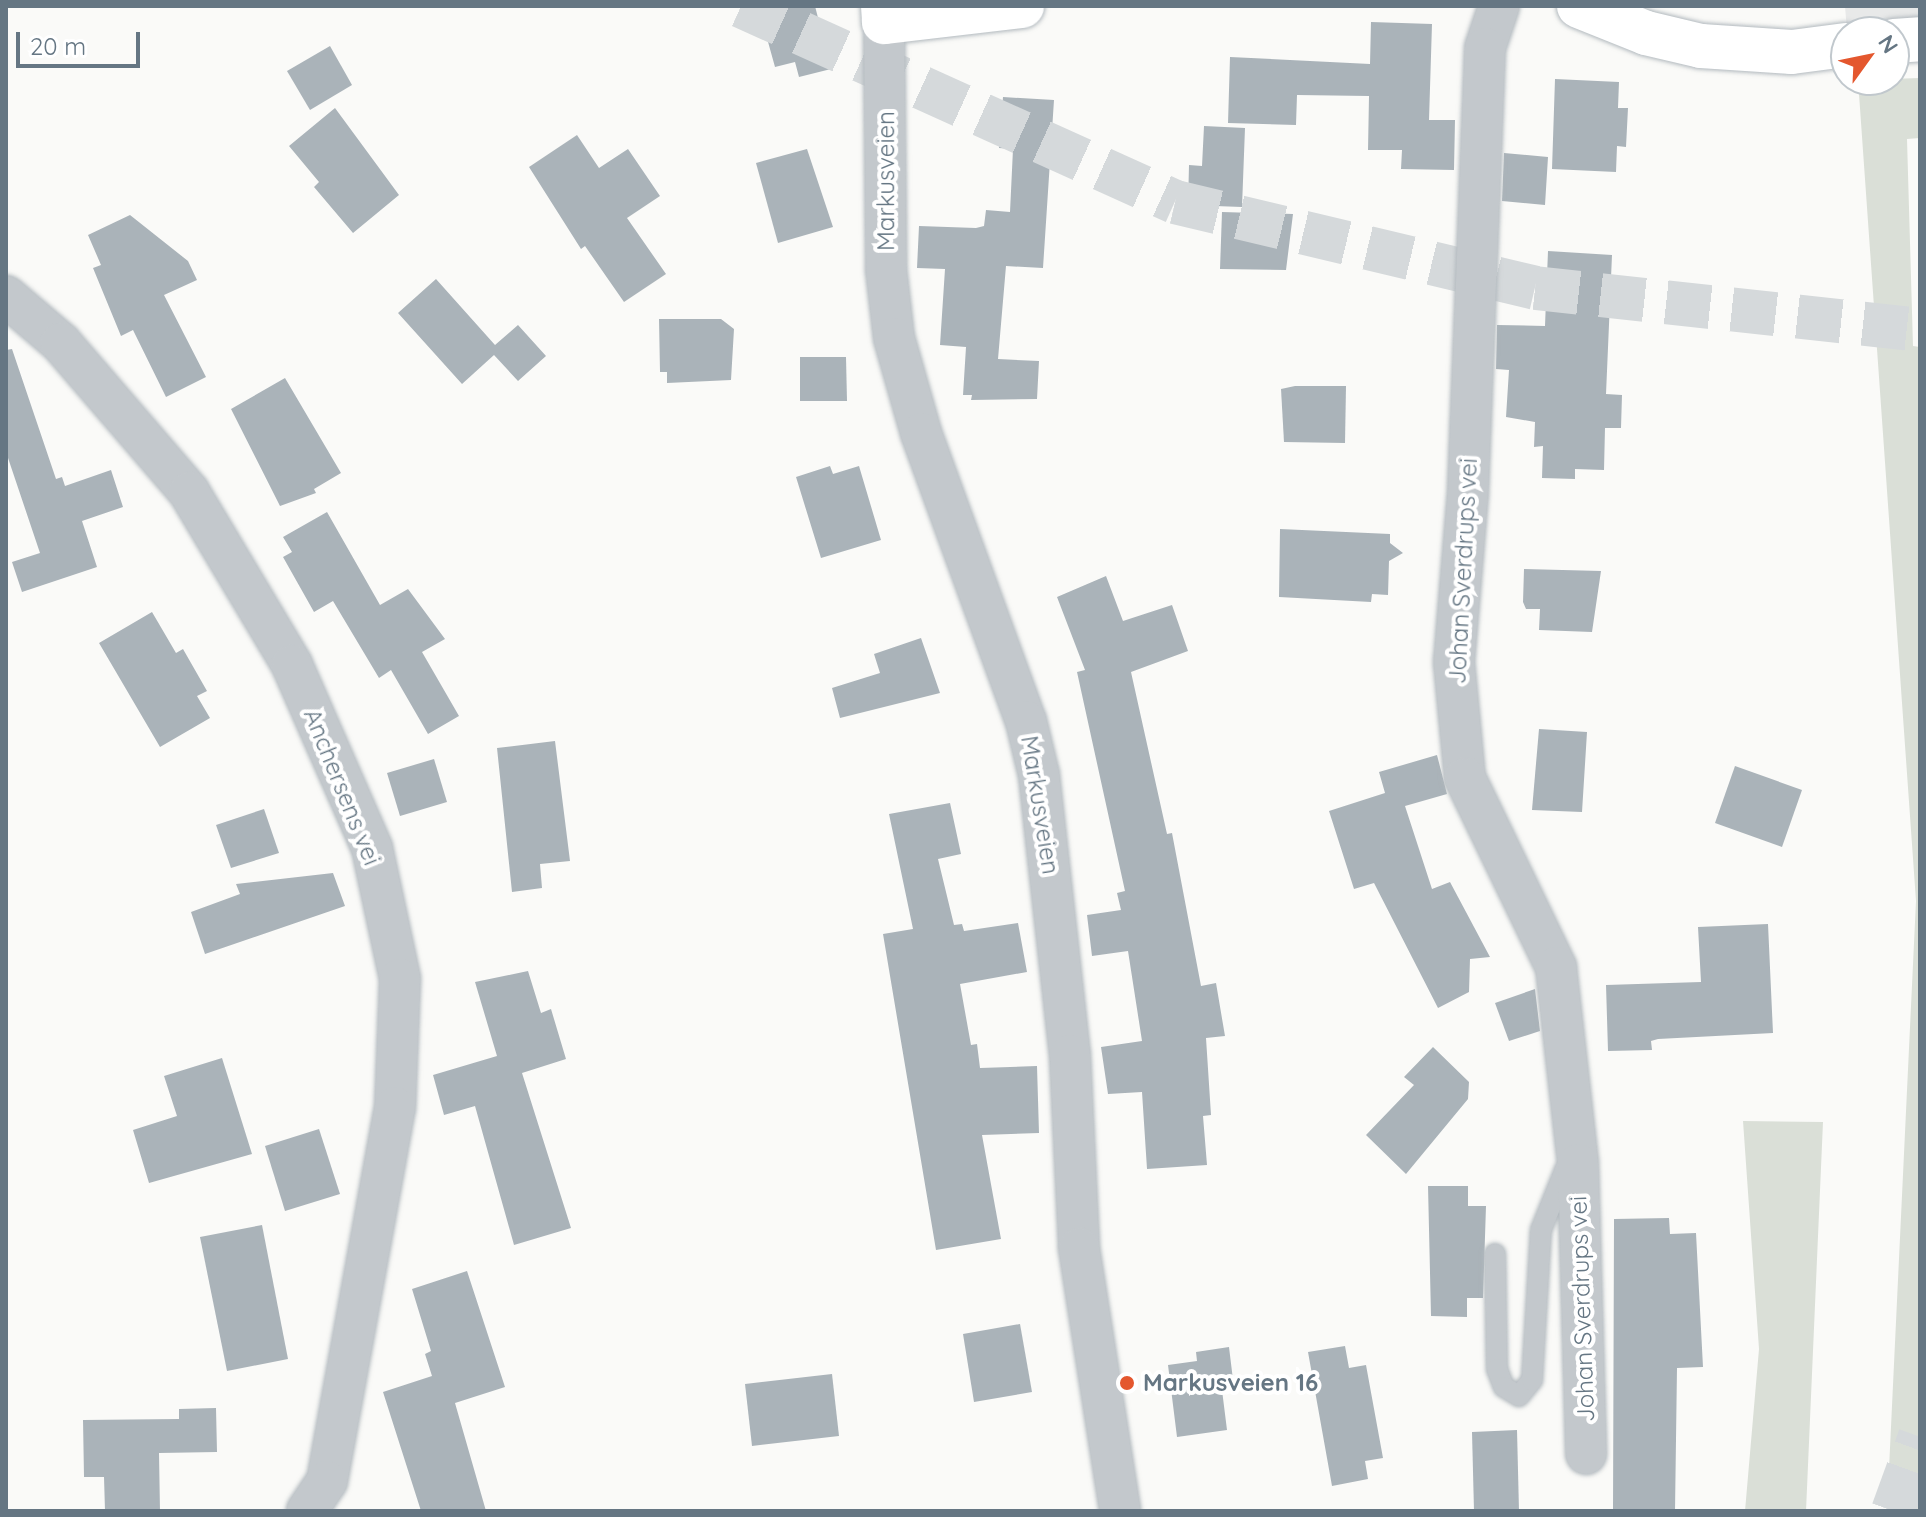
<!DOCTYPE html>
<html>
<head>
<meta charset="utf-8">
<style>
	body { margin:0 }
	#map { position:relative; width:1926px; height:1517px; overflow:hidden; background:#fafaf8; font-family:Quicksand,sans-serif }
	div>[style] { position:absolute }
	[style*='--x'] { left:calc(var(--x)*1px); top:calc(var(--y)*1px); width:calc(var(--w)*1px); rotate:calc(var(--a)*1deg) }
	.built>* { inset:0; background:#e8e9e9 }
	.green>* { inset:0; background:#dadfd7 }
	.building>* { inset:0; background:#aab3b9 }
	.highway-tunnel>* { height:44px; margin-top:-22px; transform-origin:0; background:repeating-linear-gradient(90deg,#d5d9db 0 44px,transparent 0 66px) }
	.roads { filter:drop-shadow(0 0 2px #b3babf) drop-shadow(0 0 2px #b3babf) }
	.lane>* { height:20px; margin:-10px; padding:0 10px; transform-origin:10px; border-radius:10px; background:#c3c8cc }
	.street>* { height:40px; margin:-20px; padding:0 20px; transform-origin:20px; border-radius:20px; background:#c3c8cc }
	.secondary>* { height:44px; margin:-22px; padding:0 22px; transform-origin:22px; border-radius:22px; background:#fff }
	.dots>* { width:22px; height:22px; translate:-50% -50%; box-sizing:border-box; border:4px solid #fff; border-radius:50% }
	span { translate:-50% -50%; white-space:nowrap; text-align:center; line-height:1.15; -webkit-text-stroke:8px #fff; paint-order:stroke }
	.street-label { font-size:24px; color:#657683 }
	.poi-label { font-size:24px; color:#657683; font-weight:700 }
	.left { translate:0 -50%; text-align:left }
	.frame { position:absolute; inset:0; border:8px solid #657683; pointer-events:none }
	.north { position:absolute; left:1830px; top:16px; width:80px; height:80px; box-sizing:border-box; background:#fff; border:2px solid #c1c8cd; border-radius:50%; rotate:57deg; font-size:22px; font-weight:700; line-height:32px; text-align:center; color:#657683 }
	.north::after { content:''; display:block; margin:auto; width:28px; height:36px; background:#e4572e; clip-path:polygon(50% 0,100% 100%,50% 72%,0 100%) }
	.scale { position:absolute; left:16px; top:32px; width:124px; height:36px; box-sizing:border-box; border:4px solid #657683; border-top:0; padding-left:10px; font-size:24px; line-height:28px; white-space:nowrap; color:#657683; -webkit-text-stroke:6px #fff; paint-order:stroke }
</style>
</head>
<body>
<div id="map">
	<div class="built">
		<i style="clip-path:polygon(1845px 6px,1920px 6px,1920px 27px,1847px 31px)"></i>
	</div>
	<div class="green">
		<i style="clip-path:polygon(1920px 78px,1920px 138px,1907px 139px,1913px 346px,1920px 347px,1920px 1511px,1887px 1511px,1916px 901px,1858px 80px)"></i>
		<i style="clip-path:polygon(1743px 1121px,1823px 1122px,1806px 1511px,1745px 1511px,1759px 1349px)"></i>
	</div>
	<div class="building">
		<i style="clip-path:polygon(758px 6px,815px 6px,831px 69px,799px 77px,795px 62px,775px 67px)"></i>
		<i style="clip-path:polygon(1371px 22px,1432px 24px,1429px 120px,1455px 120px,1454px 170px,1401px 169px,1402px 150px,1368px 150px,1369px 96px,1297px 95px,1296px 125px,1228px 123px,1230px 57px,1370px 64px)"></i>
		<i style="clip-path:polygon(330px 46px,352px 85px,310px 110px,287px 71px)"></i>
		<i style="clip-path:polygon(1555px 79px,1619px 82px,1618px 108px,1628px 108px,1626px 147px,1617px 146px,1616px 172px,1552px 169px)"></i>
		<i style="clip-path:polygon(1003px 97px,1054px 100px,1043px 268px,1006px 266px,998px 359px,1039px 361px,1037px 399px,971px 400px,972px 395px,963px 395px,966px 347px,940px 345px,945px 269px,917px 268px,919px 226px,976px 228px,984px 226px,986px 210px,1010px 212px,1013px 149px,999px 148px)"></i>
		<i style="clip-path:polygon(335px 108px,399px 195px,353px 233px,314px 187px,319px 182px,289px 146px)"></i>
		<i style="clip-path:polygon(1204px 126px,1245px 128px,1242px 207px,1188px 205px,1189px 165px,1202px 166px)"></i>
		<i style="clip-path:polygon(577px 135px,599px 168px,628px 149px,660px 196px,627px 218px,666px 274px,624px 302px,585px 246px,581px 249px,529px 167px)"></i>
		<i style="clip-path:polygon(807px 149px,833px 227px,778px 243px,756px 163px)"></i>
		<i style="clip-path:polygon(1504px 153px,1548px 157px,1545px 205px,1502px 201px)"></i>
		<i style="clip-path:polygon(1222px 212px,1293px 214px,1286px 270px,1220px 269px)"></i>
		<i style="clip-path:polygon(130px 215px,188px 261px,197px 280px,164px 295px,206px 377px,166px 397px,133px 330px,121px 336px,93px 268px,101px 265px,88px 235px)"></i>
		<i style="clip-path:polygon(1548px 251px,1612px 255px,1606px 394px,1622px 395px,1621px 428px,1605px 428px,1604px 470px,1575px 469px,1575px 479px,1542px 478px,1543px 446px,1534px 447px,1535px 422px,1506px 417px,1509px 370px,1496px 369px,1497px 325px,1545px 326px)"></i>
		<i style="clip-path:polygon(436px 279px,495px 345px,518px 325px,546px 356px,518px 381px,494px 355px,462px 384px,398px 313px)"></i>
		<i style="clip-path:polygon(659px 319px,721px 319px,734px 329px,731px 380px,667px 383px,667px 372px,660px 372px)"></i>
		<i style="clip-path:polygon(12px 349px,56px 479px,62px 477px,65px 486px,111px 470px,123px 507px,82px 521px,97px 567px,22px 592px,12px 562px,40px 553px,6px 452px,6px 350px)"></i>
		<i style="clip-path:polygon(800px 357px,846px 357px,847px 401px,800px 401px)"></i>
		<i style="clip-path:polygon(285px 378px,341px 473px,314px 489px,316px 493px,280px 506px,231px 409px)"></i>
		<i style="clip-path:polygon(1295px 386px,1346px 386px,1345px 443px,1284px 442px,1281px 389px)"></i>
		<i style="clip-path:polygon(830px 466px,833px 474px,859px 466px,881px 540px,821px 558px,796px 477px)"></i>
		<i style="clip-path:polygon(327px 512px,380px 605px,408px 589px,445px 639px,422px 652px,459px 716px,428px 734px,391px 670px,379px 678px,333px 601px,314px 612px,283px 557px,292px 552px,283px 537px)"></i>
		<i style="clip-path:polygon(1280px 529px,1390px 534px,1390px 543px,1403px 553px,1389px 561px,1388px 595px,1372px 594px,1371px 602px,1279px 597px)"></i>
		<i style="clip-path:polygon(1524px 569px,1601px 571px,1592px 632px,1539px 630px,1540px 609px,1526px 609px,1523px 602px)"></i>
		<i style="clip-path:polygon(1106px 576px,1123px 621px,1172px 605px,1188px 651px,1131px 672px,1167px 834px,1172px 833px,1201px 986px,1216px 983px,1225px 1036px,1206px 1038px,1211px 1115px,1203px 1116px,1207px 1165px,1147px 1169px,1142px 1092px,1108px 1094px,1101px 1047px,1142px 1041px,1128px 951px,1092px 956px,1087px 915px,1121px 910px,1117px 893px,1125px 891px,1077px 672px,1085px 670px,1057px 597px)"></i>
		<i style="clip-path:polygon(152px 612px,176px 653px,183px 649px,207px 691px,197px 696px,210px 718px,160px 747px,99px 643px)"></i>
		<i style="clip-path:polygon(921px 638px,940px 693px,840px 718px,832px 688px,880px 673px,874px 654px)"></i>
		<i style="clip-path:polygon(1539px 729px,1587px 732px,1582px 812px,1532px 810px)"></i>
		<i style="clip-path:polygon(555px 741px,570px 861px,540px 864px,542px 888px,512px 892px,497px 748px)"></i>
		<i style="clip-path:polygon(1437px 755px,1447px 794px,1405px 806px,1432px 889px,1450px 882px,1490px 957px,1470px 959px,1469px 992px,1438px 1008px,1374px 883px,1354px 889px,1329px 811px,1385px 793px,1379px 772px)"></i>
		<i style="clip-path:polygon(434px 759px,447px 802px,400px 816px,387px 773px)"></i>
		<i style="clip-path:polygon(1735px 766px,1802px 790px,1782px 847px,1715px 823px)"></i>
		<i style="clip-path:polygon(950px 803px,961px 854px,938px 859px,954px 925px,962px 924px,964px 931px,1018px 923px,1027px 972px,960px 984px,971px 1045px,977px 1044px,980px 1068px,1037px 1066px,1039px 1133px,982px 1135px,1001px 1239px,936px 1250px,883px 934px,913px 929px,889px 814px)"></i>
		<i style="clip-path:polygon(264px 809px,279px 853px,231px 868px,216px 825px)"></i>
		<i style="clip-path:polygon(333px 873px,345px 906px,205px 954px,191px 912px,240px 894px,236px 884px)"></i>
		<i style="clip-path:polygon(1768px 924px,1773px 1033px,1658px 1039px,1651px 1041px,1652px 1050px,1608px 1051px,1606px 985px,1701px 982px,1698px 927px)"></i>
		<i style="clip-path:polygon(528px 971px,541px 1013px,551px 1009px,566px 1059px,522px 1073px,571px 1228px,514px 1245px,475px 1106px,444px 1115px,433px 1075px,497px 1056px,475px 982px)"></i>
		<i style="clip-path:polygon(1535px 989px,1540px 1031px,1509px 1041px,1495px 1003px)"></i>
		<i style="clip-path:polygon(1433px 1047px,1469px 1082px,1468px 1099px,1406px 1174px,1366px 1135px,1414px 1085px,1404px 1077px)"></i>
		<i style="clip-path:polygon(222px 1058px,252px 1154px,149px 1183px,133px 1130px,177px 1116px,164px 1076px)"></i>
		<i style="clip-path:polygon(319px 1129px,340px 1194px,285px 1211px,265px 1146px)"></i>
		<i style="clip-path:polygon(1428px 1186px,1468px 1186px,1468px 1206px,1486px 1206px,1483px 1298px,1467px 1298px,1467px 1317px,1431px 1316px)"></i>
		<i style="clip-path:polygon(1669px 1218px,1670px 1234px,1696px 1233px,1703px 1367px,1677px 1368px,1675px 1511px,1613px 1511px,1614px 1219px)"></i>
		<i style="clip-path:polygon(262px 1225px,288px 1359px,227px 1371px,200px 1237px)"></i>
		<i style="clip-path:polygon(467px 1271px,505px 1387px,455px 1403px,486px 1511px,421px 1511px,383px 1392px,432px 1376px,425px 1354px,431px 1351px,412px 1289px)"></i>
		<i style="clip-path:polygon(1020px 1324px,1032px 1392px,974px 1402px,963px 1334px)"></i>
		<i style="clip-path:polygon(1345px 1346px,1349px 1368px,1366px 1365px,1383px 1458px,1365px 1461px,1368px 1479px,1332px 1486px,1308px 1352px)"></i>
		<i style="clip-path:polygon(1229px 1347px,1234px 1388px,1222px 1390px,1227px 1430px,1177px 1437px,1168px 1365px,1197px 1361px,1196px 1352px)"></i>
		<i style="clip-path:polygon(832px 1374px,839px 1436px,752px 1446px,745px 1384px)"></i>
		<i style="clip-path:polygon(216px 1408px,217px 1452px,159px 1453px,160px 1511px,105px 1511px,104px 1477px,84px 1477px,83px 1420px,179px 1419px,179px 1409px)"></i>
		<i style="clip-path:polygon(1517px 1430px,1519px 1511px,1474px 1511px,1472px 1432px)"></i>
	</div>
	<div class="highway-tunnel">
		<i style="--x:741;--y:6;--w:476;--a:24.3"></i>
		<i style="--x:1175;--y:202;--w:370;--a:13.4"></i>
		<i style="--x:1535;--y:288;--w:387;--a:6.2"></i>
		<i style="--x:1893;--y:1511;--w:79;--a:-70"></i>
	</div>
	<div class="roads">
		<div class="lane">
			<i style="--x:1495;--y:1254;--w:115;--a:89"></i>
			<i style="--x:1497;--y:1369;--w:19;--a:69"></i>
			<i style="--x:1504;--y:1387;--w:17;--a:31"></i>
			<i style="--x:1519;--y:1396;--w:21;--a:-51"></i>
			<i style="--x:1532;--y:1380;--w:150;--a:-86.6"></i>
			<i style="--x:1541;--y:1230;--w:65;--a:-68.2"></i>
			<i style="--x:1565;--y:1170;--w:10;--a:-24"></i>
		</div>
		<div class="street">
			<i style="--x:1499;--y:6;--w:44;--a:108.4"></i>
			<i style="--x:1485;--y:48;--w:444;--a:92.2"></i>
			<i style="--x:1468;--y:492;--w:171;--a:94.7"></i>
			<i style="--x:1454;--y:662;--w:117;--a:84.6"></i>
			<i style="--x:1465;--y:778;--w:210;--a:64.3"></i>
			<i style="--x:1556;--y:967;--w:198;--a:83.6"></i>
			<i style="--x:1578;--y:1164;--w:290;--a:88.4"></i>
			<i style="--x:884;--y:22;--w:247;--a:89.5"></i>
			<i style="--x:886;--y:269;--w:69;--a:83.4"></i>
			<i style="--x:894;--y:338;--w:99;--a:74.1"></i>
			<i style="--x:921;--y:433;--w:307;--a:70"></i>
			<i style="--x:1026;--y:721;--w:56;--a:76.5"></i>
			<i style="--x:1039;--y:775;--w:282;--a:83.7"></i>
			<i style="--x:1070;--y:1055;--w:193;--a:87.3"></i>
			<i style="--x:1079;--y:1248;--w:266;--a:81.1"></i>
			<i style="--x:6;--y:296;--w:72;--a:40.5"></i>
			<i style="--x:61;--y:343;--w:196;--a:49.3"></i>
			<i style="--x:189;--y:492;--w:201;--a:59.2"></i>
			<i style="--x:292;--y:665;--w:200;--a:66.4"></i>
			<i style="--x:372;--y:848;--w:134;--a:77.9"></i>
			<i style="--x:400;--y:979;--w:128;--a:92.2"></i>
			<i style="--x:395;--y:1107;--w:380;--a:100.3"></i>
			<i style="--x:327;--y:1481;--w:36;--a:124"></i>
		</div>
		<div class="secondary">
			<i style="--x:883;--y:6;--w:16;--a:86"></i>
			<i style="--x:884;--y:22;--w:139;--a:-6.6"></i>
			<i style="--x:1579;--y:6;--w:72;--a:21.9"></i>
			<i style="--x:1646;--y:33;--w:57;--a:13.3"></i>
			<i style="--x:1701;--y:46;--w:91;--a:3.8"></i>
			<i style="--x:1792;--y:52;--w:54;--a:-7.4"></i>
			<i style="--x:1894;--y:41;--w:26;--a:-4"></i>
		</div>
	</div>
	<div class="dots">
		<i style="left:1127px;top:1383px;background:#e4572e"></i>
	</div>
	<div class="street-label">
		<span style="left:886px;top:181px;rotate:-90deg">Markusveien</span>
		<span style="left:1463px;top:571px;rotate:-87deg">Johan Sverdrups vei</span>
		<span style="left:342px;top:787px;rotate:68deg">Anchersens vei</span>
		<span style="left:1040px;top:805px;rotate:81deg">Markusveien</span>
		<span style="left:1582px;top:1309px;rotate:-92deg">Johan Sverdrups vei</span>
	</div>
	<div class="poi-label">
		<span class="left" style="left:1143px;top:1383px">Markusveien 16</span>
	</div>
	<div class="frame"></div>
	<div class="north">N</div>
	<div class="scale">20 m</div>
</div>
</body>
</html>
